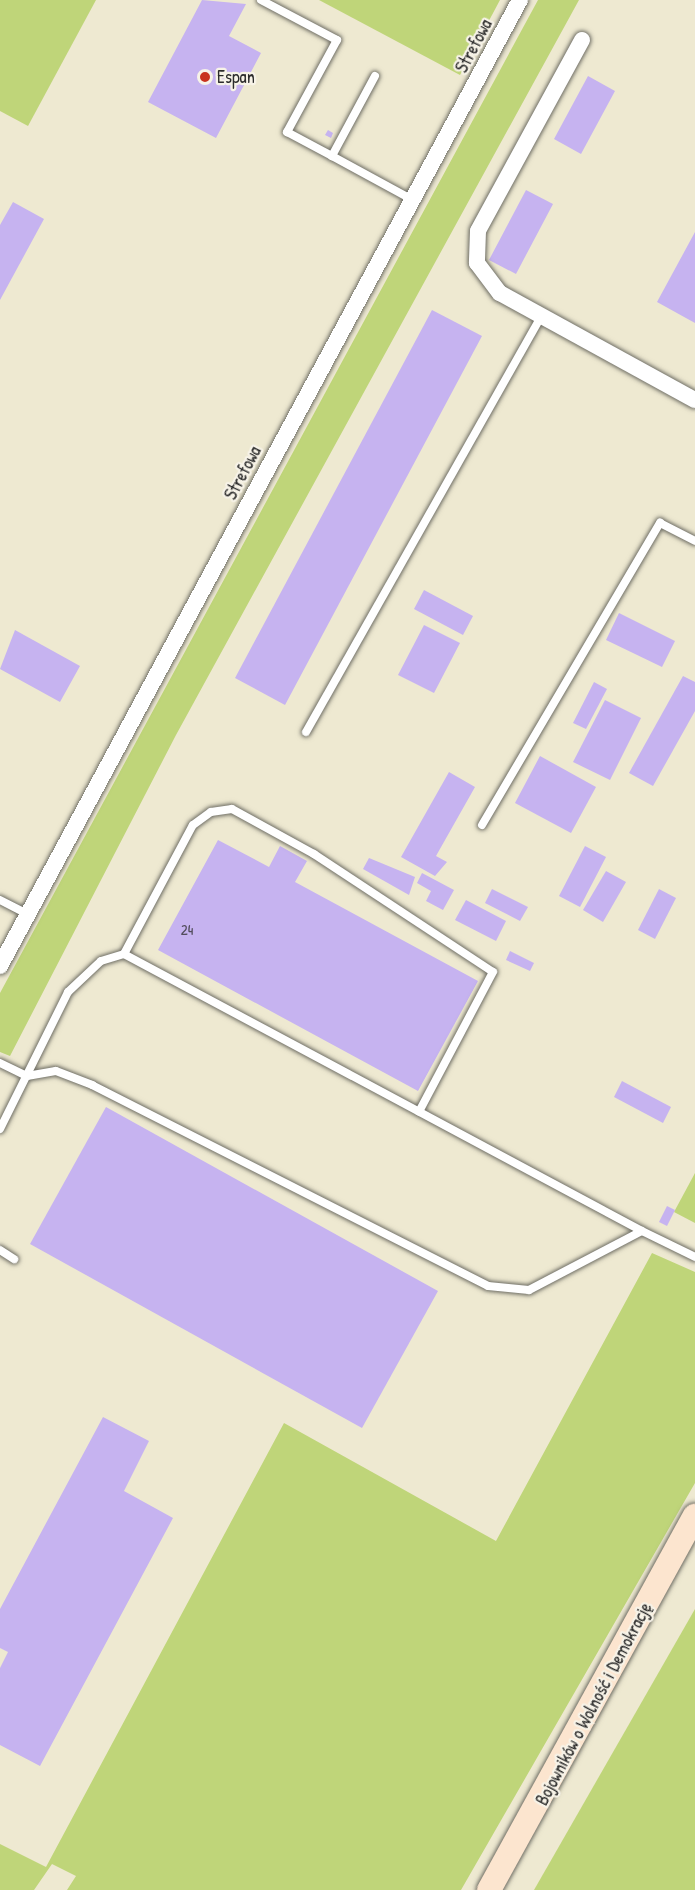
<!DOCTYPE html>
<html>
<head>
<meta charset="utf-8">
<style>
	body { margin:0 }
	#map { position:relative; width:695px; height:1890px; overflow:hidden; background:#eee9d1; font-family:"Patrick Hand",sans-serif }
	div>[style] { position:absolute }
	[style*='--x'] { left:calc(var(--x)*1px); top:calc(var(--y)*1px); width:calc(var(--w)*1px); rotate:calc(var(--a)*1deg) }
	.green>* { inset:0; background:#bfd579 }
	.building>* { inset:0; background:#c6b3f0 }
	.roads { filter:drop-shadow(0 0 2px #6f6e65) drop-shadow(0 0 2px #6f6e65) }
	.lane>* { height:8px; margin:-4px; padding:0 4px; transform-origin:4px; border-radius:4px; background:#fff }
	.street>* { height:16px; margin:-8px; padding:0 8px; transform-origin:8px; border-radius:8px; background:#fff }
	.secondary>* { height:24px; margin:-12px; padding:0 12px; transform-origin:12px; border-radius:12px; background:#fce5cf }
	.dots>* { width:16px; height:16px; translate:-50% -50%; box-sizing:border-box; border:3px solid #f7f3e8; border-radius:50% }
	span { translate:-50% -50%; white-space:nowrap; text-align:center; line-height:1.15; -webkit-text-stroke:4.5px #f7f3e8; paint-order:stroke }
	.number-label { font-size:15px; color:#524d5c }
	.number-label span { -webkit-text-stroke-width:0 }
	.street-label { font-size:18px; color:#2b2b2b }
	.poi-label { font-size:18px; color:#2b2b2b }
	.left { translate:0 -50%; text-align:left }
</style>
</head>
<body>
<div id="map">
	<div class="green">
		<i style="clip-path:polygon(0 0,96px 0,28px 126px,0 111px)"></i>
		<i style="clip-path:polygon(319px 0,500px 0,460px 75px)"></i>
		<i style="clip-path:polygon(538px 0,579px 0,176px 735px,10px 1056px,0 1052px,0 993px)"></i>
		<i style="clip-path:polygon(695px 1173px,695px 1223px,674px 1212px)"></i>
		<i style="clip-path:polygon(652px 1253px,695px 1272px,695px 1483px,461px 1890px,67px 1890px,76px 1876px,52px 1864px,34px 1890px,0 1890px,0 1844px,46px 1867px,284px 1423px,496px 1541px)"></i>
		<i style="clip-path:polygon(695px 1609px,695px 1890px,534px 1890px)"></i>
	</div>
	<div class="building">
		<i style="clip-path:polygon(202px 0,246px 4px,229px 36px,261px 53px,216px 138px,148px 102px)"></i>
		<i style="clip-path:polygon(588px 76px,615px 91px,581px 154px,554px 139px)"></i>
		<i style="clip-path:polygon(328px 130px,333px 133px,331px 138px,325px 135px)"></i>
		<i style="clip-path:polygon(526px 190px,553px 204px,516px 274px,489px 260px)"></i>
		<i style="clip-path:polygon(13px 202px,44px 219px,0 300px,0 225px)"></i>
		<i style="clip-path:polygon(695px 232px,695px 323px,657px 302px)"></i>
		<i style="clip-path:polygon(432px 310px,482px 336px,285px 705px,235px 678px)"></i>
		<i style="clip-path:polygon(424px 590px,473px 616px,463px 635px,414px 609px)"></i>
		<i style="clip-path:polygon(619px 613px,675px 641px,662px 667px,606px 640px)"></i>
		<i style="clip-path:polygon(424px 625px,460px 643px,434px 693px,398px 675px)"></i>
		<i style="clip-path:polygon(15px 630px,80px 666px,60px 702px,0 669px)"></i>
		<i style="clip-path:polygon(683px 676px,695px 682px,695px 711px,653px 786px,629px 773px)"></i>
		<i style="clip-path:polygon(594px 682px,607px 689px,586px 729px,573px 723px)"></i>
		<i style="clip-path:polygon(605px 700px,641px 718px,610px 780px,573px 762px)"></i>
		<i style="clip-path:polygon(540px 756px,596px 787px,571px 833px,515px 803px)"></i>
		<i style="clip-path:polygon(449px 772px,475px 787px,436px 856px,447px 862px,435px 876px,401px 857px)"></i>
		<i style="clip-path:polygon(218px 840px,269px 867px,280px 846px,307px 861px,295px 882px,478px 981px,418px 1091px,158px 950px)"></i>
		<i style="clip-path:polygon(585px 846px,606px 857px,580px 907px,559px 896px)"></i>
		<i style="clip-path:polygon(369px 858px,415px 877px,409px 895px,363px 869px)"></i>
		<i style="clip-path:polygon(606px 871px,626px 882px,603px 922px,583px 910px)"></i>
		<i style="clip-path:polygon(422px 873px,454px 890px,443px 910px,426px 901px,431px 891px,417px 883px)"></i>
		<i style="clip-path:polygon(492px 889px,528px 907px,520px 921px,485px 903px)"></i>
		<i style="clip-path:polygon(659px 889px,676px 898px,655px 939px,638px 930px)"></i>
		<i style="clip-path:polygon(466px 900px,506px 921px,496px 941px,455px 920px)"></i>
		<i style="clip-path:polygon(510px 951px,534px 963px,530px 971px,506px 960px)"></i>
		<i style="clip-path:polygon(622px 1081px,671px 1107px,663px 1123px,614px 1097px)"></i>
		<i style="clip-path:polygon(106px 1107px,438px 1291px,362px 1428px,30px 1244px)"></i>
		<i style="clip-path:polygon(667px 1206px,675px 1210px,667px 1226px,659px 1222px)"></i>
		<i style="clip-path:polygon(103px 1417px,149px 1441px,124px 1491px,173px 1518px,40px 1766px,0 1745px,0 1668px,8px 1652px,0 1648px,0 1609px)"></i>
	</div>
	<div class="roads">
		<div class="lane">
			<i style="--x:261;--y:0;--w:86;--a:27.8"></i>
			<i style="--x:337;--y:40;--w:105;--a:118.5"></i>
			<i style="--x:287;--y:132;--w:51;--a:28.1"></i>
			<i style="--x:375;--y:76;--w:91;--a:118.3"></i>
			<i style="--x:332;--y:156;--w:92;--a:28.5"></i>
			<i style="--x:306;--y:732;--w:479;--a:-60.5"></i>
			<i style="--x:482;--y:825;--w:351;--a:-59.5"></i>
			<i style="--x:660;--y:523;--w:39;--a:27"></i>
			<i style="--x:0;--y:900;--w:31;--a:27"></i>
			<i style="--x:0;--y:1063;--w:30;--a:26"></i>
			<i style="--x:27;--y:1076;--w:29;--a:-10"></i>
			<i style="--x:56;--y:1071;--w:39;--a:21"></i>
			<i style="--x:92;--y:1085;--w:444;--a:26.9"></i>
			<i style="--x:488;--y:1286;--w:41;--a:5.6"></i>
			<i style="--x:529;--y:1290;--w:127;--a:-27.6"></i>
			<i style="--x:642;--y:1231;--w:587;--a:-151.86"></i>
			<i style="--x:0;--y:1129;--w:153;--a:-63.6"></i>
			<i style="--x:68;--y:992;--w:45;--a:-43.2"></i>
			<i style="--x:101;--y:961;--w:24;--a:-17"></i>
			<i style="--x:124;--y:954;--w:146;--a:-61.9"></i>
			<i style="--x:193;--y:825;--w:22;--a:-36"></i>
			<i style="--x:211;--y:812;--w:21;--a:-8"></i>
			<i style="--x:232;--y:809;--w:94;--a:28.8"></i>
			<i style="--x:314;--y:854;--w:214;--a:33.4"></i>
			<i style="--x:493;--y:972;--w:158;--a:117.9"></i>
			<i style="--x:642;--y:1231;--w:59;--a:26.1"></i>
			<i style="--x:0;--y:1250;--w:17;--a:33"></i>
		</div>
		<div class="street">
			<i style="--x:582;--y:40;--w:217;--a:118.6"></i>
			<i style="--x:478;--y:231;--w:32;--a:92"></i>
			<i style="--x:477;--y:263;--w:38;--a:53"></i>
			<i style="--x:500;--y:293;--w:222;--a:28.8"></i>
			<i style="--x:0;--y:966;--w:1097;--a:-61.71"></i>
		</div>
		<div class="secondary">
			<i style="--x:489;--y:1890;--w:427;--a:-61.2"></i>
		</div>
	</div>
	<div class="dots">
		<i style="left:205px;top:77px;background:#c8321e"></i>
	</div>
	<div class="number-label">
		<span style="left:187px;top:930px">24</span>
	</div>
	<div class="street-label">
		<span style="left:474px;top:46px;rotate:-62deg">Strefowa</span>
		<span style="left:243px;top:473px;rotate:-62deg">Strefowa</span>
		<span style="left:594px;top:1704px;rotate:-62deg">Bojowników o Wolność i Demokrację</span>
	</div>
	<div class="poi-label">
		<span class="left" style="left:217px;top:77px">Espan</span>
	</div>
</div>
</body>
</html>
